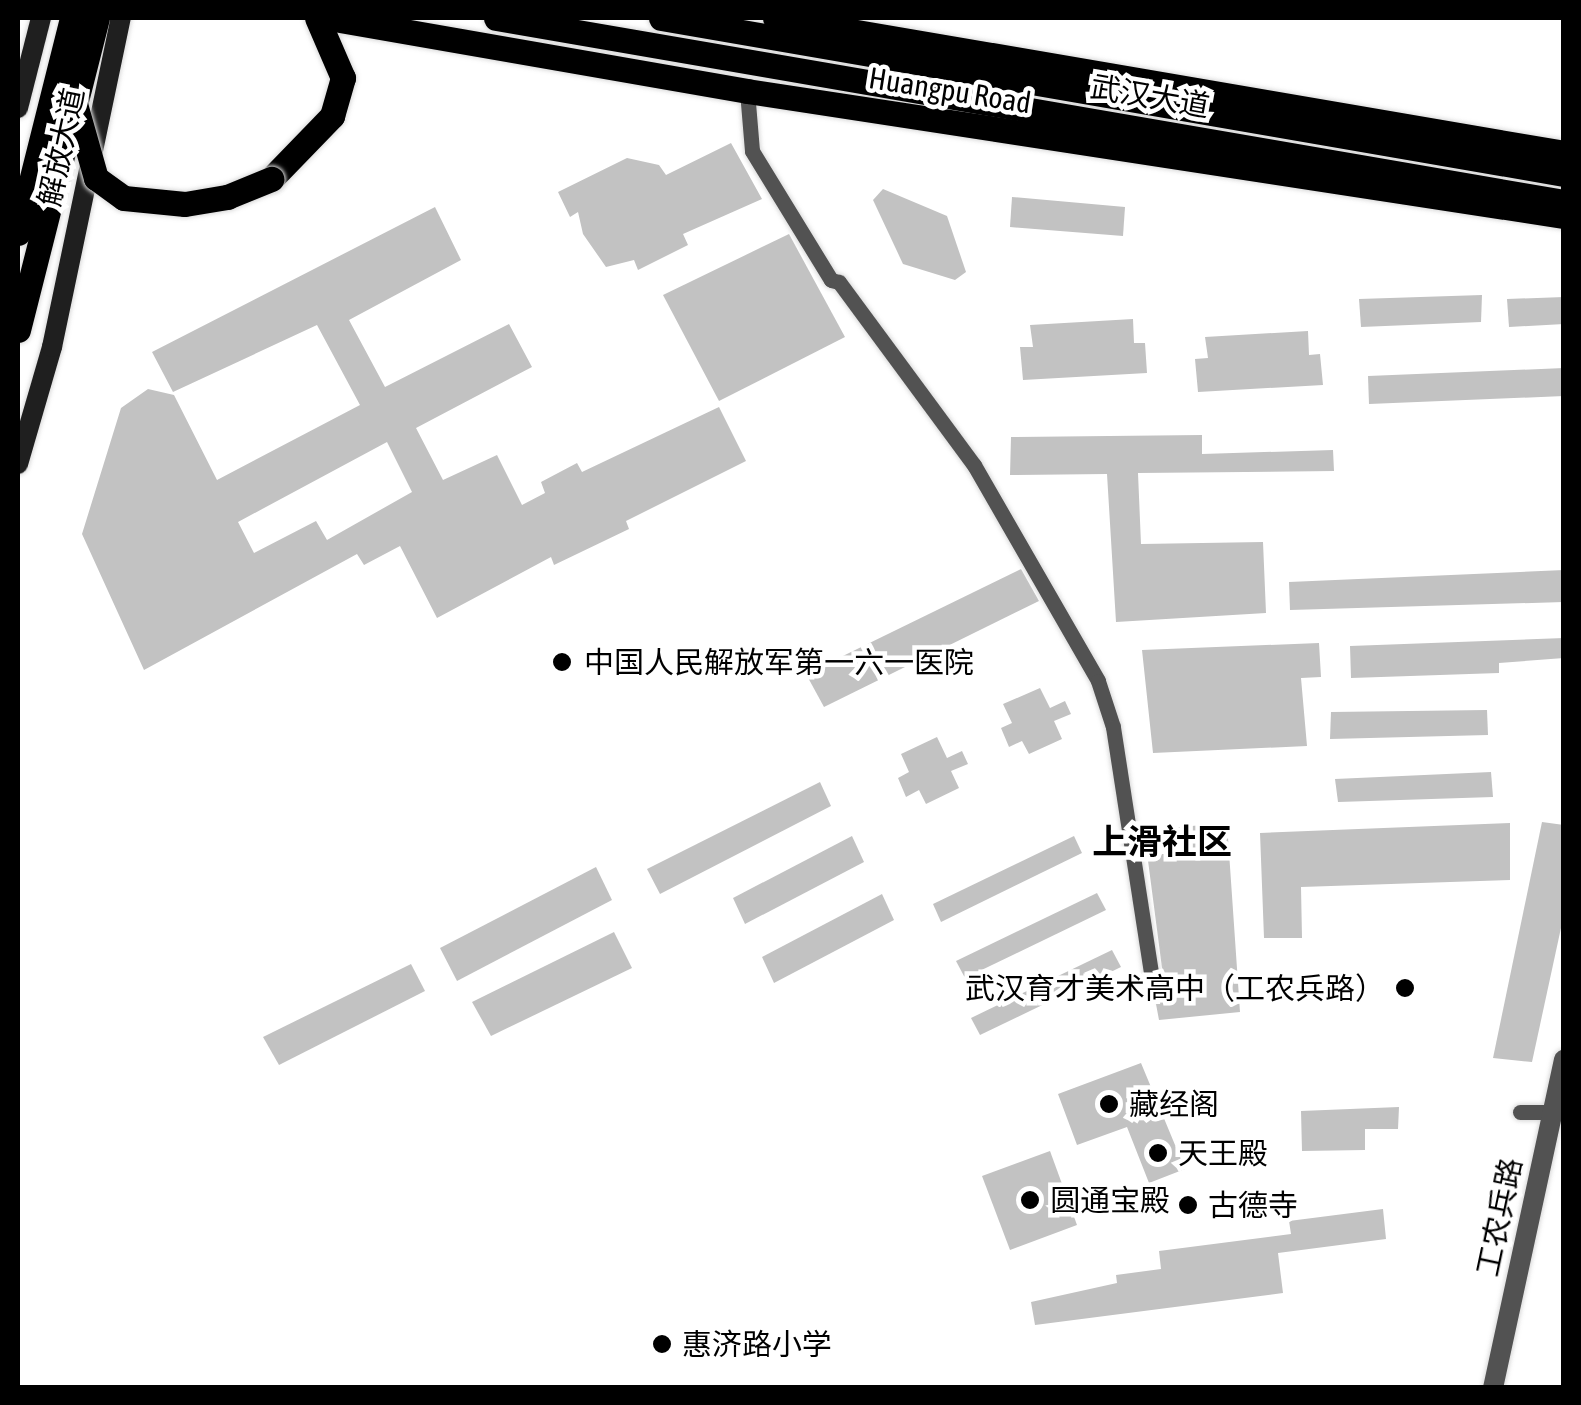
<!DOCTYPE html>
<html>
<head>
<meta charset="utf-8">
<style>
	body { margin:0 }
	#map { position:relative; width:1581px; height:1405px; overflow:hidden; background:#fff; font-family:"Asap Condensed","Noto Sans SC",sans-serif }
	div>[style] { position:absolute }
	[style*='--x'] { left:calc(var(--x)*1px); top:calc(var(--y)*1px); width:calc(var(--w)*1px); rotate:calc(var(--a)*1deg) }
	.building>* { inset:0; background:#c2c2c2 }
	.roads { filter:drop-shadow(0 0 2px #dbdbdb) drop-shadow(0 0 2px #dbdbdb) }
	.minor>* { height:15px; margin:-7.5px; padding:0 7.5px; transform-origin:7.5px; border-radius:7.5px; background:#525252 }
	.tertiary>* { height:20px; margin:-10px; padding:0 10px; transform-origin:10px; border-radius:10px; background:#525252 }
	.secondary>* { height:20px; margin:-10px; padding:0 10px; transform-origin:10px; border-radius:10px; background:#1f1f1f }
	.primary>* { height:25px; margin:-12.5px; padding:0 12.5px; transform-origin:12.5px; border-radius:12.5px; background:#000 }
	.trunk>* { height:25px; margin:-12.5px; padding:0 12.5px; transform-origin:12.5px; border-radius:12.5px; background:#000 }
	.bridges { filter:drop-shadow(0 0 2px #dbdbdb) drop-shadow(0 0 2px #dbdbdb) }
	.trunk-bridge>* { height:25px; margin:-12.5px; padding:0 12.5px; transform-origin:12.5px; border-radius:12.5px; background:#000 }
	.dots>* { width:28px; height:28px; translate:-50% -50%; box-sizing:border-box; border:5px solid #fff; border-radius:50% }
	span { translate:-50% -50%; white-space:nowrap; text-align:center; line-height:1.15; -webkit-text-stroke:9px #fff; paint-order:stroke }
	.street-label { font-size:30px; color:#000 }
	.poi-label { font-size:30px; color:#000 }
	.left { translate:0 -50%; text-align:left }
	.right { translate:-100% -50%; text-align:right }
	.quarter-label { font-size:35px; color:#000; font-weight:700 }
	.frame { position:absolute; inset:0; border:20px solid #000; pointer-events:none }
</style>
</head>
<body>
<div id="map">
	<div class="building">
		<i style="clip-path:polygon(731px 143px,762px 199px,683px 234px,688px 245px,638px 270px,634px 260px,606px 267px,583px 234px,578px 212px,570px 217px,558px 192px,627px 158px,659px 165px,666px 175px)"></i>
		<i style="clip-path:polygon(883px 189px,947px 216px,966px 272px,955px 280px,903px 264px,873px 200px)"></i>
		<i style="clip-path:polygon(1012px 197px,1125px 207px,1123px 236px,1010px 227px)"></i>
		<i style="clip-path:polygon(evenodd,435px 207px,461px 260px,349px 320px,385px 387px,509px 324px,532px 367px,416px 428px,443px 480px,497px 455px,522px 505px,545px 493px,541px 482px,577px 463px,582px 472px,719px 407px,746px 461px,626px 521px,629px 529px,554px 565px,551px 557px,437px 618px,400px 546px,364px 565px,357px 554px,144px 670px,82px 534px,121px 408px,148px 389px,174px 395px,217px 480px,360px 405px,317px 325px,173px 392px,152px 352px,435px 207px,387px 442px,412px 492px,327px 540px,316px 521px,254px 553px,238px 522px,387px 442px)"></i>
		<i style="clip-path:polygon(789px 234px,845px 337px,719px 401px,663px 295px)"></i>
		<i style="clip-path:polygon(1482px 295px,1481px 322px,1361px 327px,1359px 299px)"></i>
		<i style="clip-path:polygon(1564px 297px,1564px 324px,1509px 327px,1507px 299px)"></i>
		<i style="clip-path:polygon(1133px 319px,1134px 343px,1145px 343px,1147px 373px,1023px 380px,1020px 347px,1033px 347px,1030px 325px)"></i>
		<i style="clip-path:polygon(1308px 331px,1309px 355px,1320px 354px,1323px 385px,1198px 392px,1195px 359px,1208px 358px,1205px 337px)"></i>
		<i style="clip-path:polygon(1564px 368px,1564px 396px,1369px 404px,1368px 376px)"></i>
		<i style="clip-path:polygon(1202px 435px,1202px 454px,1333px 450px,1334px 471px,1138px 473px,1141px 544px,1263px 542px,1266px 613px,1116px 622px,1107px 474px,1010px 475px,1011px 437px)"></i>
		<i style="clip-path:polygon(1021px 569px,1039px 601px,824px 707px,806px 674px)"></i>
		<i style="clip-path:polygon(1564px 570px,1564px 602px,1290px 610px,1289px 582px)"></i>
		<i style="clip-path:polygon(1564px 638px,1564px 658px,1499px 663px,1499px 673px,1351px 678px,1350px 646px)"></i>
		<i style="clip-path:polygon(1319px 643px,1321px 677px,1301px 678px,1307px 746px,1153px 753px,1142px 650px)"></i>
		<i style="clip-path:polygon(1040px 688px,1050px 708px,1065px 701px,1071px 714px,1054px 721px,1062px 739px,1029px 754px,1022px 741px,1009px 747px,1001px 728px,1012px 723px,1003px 704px)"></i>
		<i style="clip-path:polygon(1487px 710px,1488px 735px,1330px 739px,1331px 712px)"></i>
		<i style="clip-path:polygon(937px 737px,947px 758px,962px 751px,968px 764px,951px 771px,959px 788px,926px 804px,919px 790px,906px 797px,898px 778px,909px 772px,901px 754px)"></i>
		<i style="clip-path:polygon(1491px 772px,1493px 797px,1338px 802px,1335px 779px)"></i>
		<i style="clip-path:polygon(820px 782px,831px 806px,660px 894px,647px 869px)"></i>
		<i style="clip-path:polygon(1542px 822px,1564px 825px,1564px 914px,1532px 1062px,1493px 1058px)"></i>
		<i style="clip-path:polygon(1227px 823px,1240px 1012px,1159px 1020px,1156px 1004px,1165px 991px,1144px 830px)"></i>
		<i style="clip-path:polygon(1510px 823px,1510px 880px,1301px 887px,1302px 938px,1264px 938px,1260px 833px)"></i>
		<i style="clip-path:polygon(852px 836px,864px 862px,745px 924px,733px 898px)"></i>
		<i style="clip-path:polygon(1074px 836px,1082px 853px,941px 922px,933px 904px)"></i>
		<i style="clip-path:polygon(596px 867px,612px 900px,457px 981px,440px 948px)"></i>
		<i style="clip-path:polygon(1097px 893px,1106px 910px,965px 978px,956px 961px)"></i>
		<i style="clip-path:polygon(882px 894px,894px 920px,774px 983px,762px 957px)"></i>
		<i style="clip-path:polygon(614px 932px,632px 968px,491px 1036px,472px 1002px)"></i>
		<i style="clip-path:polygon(1112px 950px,1121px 967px,980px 1035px,971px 1018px)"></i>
		<i style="clip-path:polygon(411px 964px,425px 991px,279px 1065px,263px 1037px)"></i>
		<i style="clip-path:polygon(1141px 1063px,1185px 1169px,1149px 1183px,1127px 1127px,1077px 1145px,1058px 1094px)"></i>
		<i style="clip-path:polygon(1399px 1107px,1398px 1129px,1365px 1129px,1365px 1150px,1302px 1151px,1301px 1111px)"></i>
		<i style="clip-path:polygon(1050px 1151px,1077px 1225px,1010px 1250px,982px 1176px)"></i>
		<i style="clip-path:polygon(1383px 1209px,1386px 1239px,1278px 1253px,1283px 1293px,1035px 1325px,1031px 1302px,1117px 1283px,1116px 1275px,1161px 1269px,1159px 1251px,1291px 1234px,1289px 1221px)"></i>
	</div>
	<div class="roads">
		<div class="minor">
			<i style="--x:747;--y:91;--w:60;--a:85.2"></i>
			<i style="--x:752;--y:151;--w:151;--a:58.5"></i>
			<i style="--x:831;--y:280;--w:8;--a:14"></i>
			<i style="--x:839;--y:282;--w:227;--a:53.6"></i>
			<i style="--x:974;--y:465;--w:249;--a:60.1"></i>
			<i style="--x:1098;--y:681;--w:48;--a:71.9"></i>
			<i style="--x:1113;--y:727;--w:269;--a:81.2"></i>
			<i style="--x:1520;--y:1112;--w:32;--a:0"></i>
		</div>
		<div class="tertiary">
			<i style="--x:1493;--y:1388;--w:336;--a:-77.8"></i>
		</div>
		<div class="secondary">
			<i style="--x:18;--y:108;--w:93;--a:-75.7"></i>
			<i style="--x:18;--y:464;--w:122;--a:-73.8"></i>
			<i style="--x:52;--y:347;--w:336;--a:-78.2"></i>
		</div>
		<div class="primary">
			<i style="--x:329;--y:18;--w:424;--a:9.9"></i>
			<i style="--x:747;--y:91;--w:827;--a:8.7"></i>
			<i style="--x:775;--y:18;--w:800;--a:9.71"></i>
			<i style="--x:18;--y:233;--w:222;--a:-75.9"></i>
			<i style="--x:18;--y:330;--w:322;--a:-75.8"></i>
		</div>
		<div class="trunk">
			<i style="--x:496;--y:18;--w:1084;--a:9.78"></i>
			<i style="--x:661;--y:18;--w:916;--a:9.8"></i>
			<i style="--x:271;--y:179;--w:88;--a:-45.9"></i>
			<i style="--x:332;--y:116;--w:40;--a:-74"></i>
			<i style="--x:343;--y:78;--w:65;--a:-113.4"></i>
		</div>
	</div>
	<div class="bridges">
		<div class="trunk-bridge">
			<i style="--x:75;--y:104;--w:77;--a:74.2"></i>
			<i style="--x:96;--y:178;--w:34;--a:36"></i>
			<i style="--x:124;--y:198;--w:61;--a:5.6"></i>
			<i style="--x:185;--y:204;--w:43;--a:-9.5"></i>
			<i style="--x:227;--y:197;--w:48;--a:-22.2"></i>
		</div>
	</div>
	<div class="dots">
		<i style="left:562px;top:662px;background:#000"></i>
		<i style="left:1405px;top:988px;background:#000"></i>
		<i style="left:1109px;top:1104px;background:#000"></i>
		<i style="left:1158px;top:1153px;background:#000"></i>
		<i style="left:1030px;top:1200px;background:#000"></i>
		<i style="left:1188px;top:1205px;background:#000"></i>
		<i style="left:662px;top:1344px;background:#000"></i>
	</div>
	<div class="street-label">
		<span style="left:950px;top:90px;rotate:9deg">Huangpu Road</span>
		<span style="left:1150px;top:96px;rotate:10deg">武汉大道</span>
		<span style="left:61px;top:147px;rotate:-78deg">解放大道</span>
		<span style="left:1499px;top:1217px;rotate:-78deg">工农兵路</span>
	</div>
	<div class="poi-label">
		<span class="left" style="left:584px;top:662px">中国人民解放军第一六一医院</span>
		<span class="right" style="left:1385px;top:988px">武汉育才美术高中（工农兵路）</span>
		<span class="left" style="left:1129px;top:1104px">藏经阁</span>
		<span class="left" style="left:1178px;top:1153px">天王殿</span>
		<span class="left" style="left:1050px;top:1200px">圆通宝殿</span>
		<span class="left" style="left:1208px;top:1205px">古德寺</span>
		<span class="left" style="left:682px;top:1344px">惠济路小学</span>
	</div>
	<div class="quarter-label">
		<span style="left:1162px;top:841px">上滑社区</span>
	</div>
	<div class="frame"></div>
</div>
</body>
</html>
